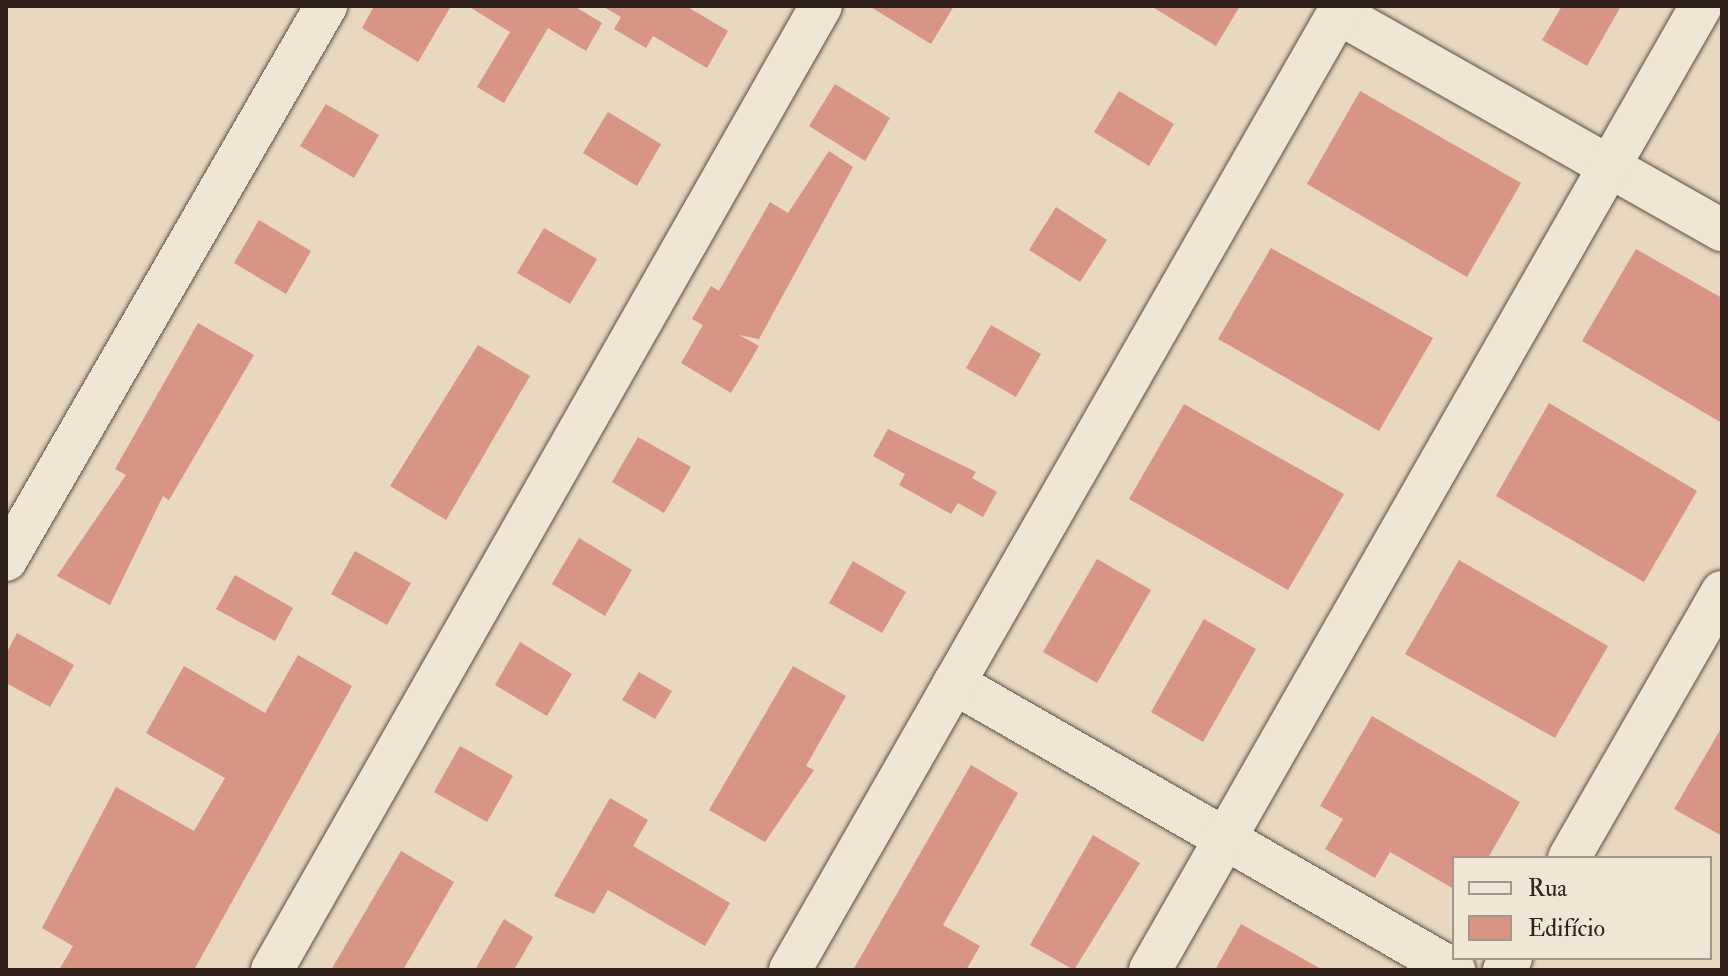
<!DOCTYPE html>
<html>
<head>
<meta charset="utf-8">
<style>
	body { margin:0 }
	#map { position:relative; width:1728px; height:976px; overflow:hidden; background:#e7d8bf; font-family:"IM FELL Double Pica",serif }
	div>[style] { position:absolute }
	[style*='--x'] { left:calc(var(--x)*1px); top:calc(var(--y)*1px); width:calc(var(--w)*1px); rotate:calc(var(--a)*1deg) }
	.building>* { inset:0; background:#d89485 }
	.roads { filter:drop-shadow(0 0 2px #5e4f44) drop-shadow(0 0 2px #5e4f44) }
	.minor>* { height:42px; margin:-21px; padding:0 21px; transform-origin:21px; border-radius:21px; background:#efe6d5 }
	span { translate:-50% -50%; white-space:nowrap; text-align:center; line-height:1.15; -webkit-text-stroke:7px #efe6d5; paint-order:stroke }
	.frame { position:absolute; inset:0; border:8px solid #30211b; pointer-events:none }
	.legend { position:absolute; left:1452px; top:856px; width:260px; height:104px; box-sizing:border-box; background:#efe6d5; border:2px solid #a3978b; margin:0; padding:10px 14px; list-style:none; font-size:24px; color:#30211b }
	.legend li { display:flex; align-items:center; gap:16px; height:40px }
	.legend b { width:40px; border:2px solid #a3978b }
</style>
</head>
<body>
<div id="map">
	<div class="building">
		<i style="clip-path:polygon(374px 6px,451px 6px,418px 62px,362px 28px)"></i>
		<i style="clip-path:polygon(468px 6px,574px 6px,602px 23px,586px 51px,548px 28px,504px 103px,477px 87px,510px 32px)"></i>
		<i style="clip-path:polygon(602px 6px,686px 6px,728px 31px,707px 68px,653px 36px,646px 48px,614px 29px,621px 17px)"></i>
		<i style="clip-path:polygon(869px 6px,954px 6px,931px 44px)"></i>
		<i style="clip-path:polygon(1151px 6px,1240px 6px,1216px 46px)"></i>
		<i style="clip-path:polygon(1562px 6px,1621px 6px,1587px 66px,1542px 40px)"></i>
		<i style="clip-path:polygon(835px 84px,890px 118px,865px 161px,809px 126px)"></i>
		<i style="clip-path:polygon(1119px 91px,1174px 124px,1149px 166px,1094px 132px)"></i>
		<i style="clip-path:polygon(1360px 91px,1521px 183px,1467px 277px,1307px 184px)"></i>
		<i style="clip-path:polygon(326px 104px,379px 135px,354px 178px,300px 146px)"></i>
		<i style="clip-path:polygon(608px 112px,661px 144px,637px 186px,583px 153px)"></i>
		<i style="clip-path:polygon(829px 151px,853px 167px,759px 339px,739px 335px,759px 346px,731px 393px,681px 363px,703px 325px,692px 319px,711px 286px,719px 291px,770px 202px,788px 213px)"></i>
		<i style="clip-path:polygon(1056px 207px,1107px 240px,1080px 282px,1029px 250px)"></i>
		<i style="clip-path:polygon(259px 220px,311px 251px,286px 294px,234px 263px)"></i>
		<i style="clip-path:polygon(544px 228px,597px 259px,570px 304px,517px 273px)"></i>
		<i style="clip-path:polygon(1271px 248px,1433px 338px,1379px 431px,1218px 339px)"></i>
		<i style="clip-path:polygon(1636px 249px,1722px 298px,1722px 423px,1582px 341px)"></i>
		<i style="clip-path:polygon(198px 323px,254px 355px,169px 500px,163px 496px,110px 605px,57px 576px,126px 475px,115px 469px)"></i>
		<i style="clip-path:polygon(991px 325px,1041px 354px,1016px 397px,966px 368px)"></i>
		<i style="clip-path:polygon(478px 345px,530px 376px,446px 520px,390px 486px)"></i>
		<i style="clip-path:polygon(1549px 403px,1697px 491px,1644px 582px,1496px 496px)"></i>
		<i style="clip-path:polygon(1184px 404px,1344px 494px,1288px 590px,1129px 499px)"></i>
		<i style="clip-path:polygon(888px 429px,976px 472px,972px 478px,997px 492px,983px 517px,958px 503px,951px 514px,899px 485px,905px 474px,873px 456px)"></i>
		<i style="clip-path:polygon(638px 437px,691px 467px,664px 513px,612px 482px)"></i>
		<i style="clip-path:polygon(579px 538px,632px 570px,605px 616px,552px 584px)"></i>
		<i style="clip-path:polygon(355px 551px,411px 583px,387px 625px,331px 594px)"></i>
		<i style="clip-path:polygon(1097px 559px,1151px 590px,1097px 683px,1043px 652px)"></i>
		<i style="clip-path:polygon(1459px 560px,1608px 646px,1555px 738px,1405px 654px)"></i>
		<i style="clip-path:polygon(853px 561px,906px 592px,882px 633px,829px 603px)"></i>
		<i style="clip-path:polygon(235px 575px,293px 608px,275px 641px,216px 609px)"></i>
		<i style="clip-path:polygon(1204px 619px,1256px 649px,1203px 742px,1151px 712px)"></i>
		<i style="clip-path:polygon(17px 633px,74px 665px,50px 707px,6px 683px,6px 654px)"></i>
		<i style="clip-path:polygon(520px 642px,572px 674px,547px 716px,495px 685px)"></i>
		<i style="clip-path:polygon(298px 655px,352px 686px,194px 970px,59px 970px,73px 946px,42px 928px,116px 787px,194px 831px,225px 778px,146px 733px,184px 666px,265px 713px)"></i>
		<i style="clip-path:polygon(793px 666px,846px 696px,806px 766px,814px 770px,765px 842px,709px 810px)"></i>
		<i style="clip-path:polygon(639px 672px,672px 691px,655px 719px,622px 700px)"></i>
		<i style="clip-path:polygon(1372px 716px,1520px 802px,1488px 858px,1454px 858px,1454px 889px,1390px 852px,1375px 878px,1325px 849px,1343px 819px,1320px 806px)"></i>
		<i style="clip-path:polygon(1722px 727px,1722px 836px,1674px 809px)"></i>
		<i style="clip-path:polygon(460px 746px,513px 776px,487px 822px,434px 792px)"></i>
		<i style="clip-path:polygon(971px 765px,1018px 793px,943px 925px,980px 946px,966px 970px,853px 970px)"></i>
		<i style="clip-path:polygon(610px 798px,648px 820px,633px 846px,730px 903px,705px 946px,608px 890px,594px 914px,554px 896px)"></i>
		<i style="clip-path:polygon(1093px 835px,1140px 863px,1074px 970px,1030px 945px)"></i>
		<i style="clip-path:polygon(401px 851px,454px 882px,403px 970px,331px 970px)"></i>
		<i style="clip-path:polygon(504px 919px,533px 937px,514px 970px,475px 970px)"></i>
		<i style="clip-path:polygon(1241px 924px,1323px 970px,1215px 970px)"></i>
	</div>
	<div class="roads">
		<div class="minor">
			<i style="--x:1338;--y:13;--w:441;--a:29.5"></i>
			<i style="--x:6;--y:560;--w:640;--a:-59.99"></i>
			<i style="--x:954;--y:683;--w:577;--a:29.86"></i>
			<i style="--x:1569;--y:858;--w:307;--a:-60.1"></i>
			<i style="--x:272;--y:970;--w:1109;--a:-60.34"></i>
			<i style="--x:790;--y:970;--w:1111;--a:-60.2"></i>
			<i style="--x:1150;--y:970;--w:1110;--a:-60.25"></i>
			<i style="--x:1504;--y:970;--w:14;--a:-60"></i>
		</div>
	</div>
	<div class="frame"></div>
	<ul class="legend">
	<li><b style="height:10px;background:#efe6d5"></b>Rua</li>
	<li><b style="height:22px;background:#d89485"></b>Edifício</li>
	</ul>
</div>
</body>
</html>
